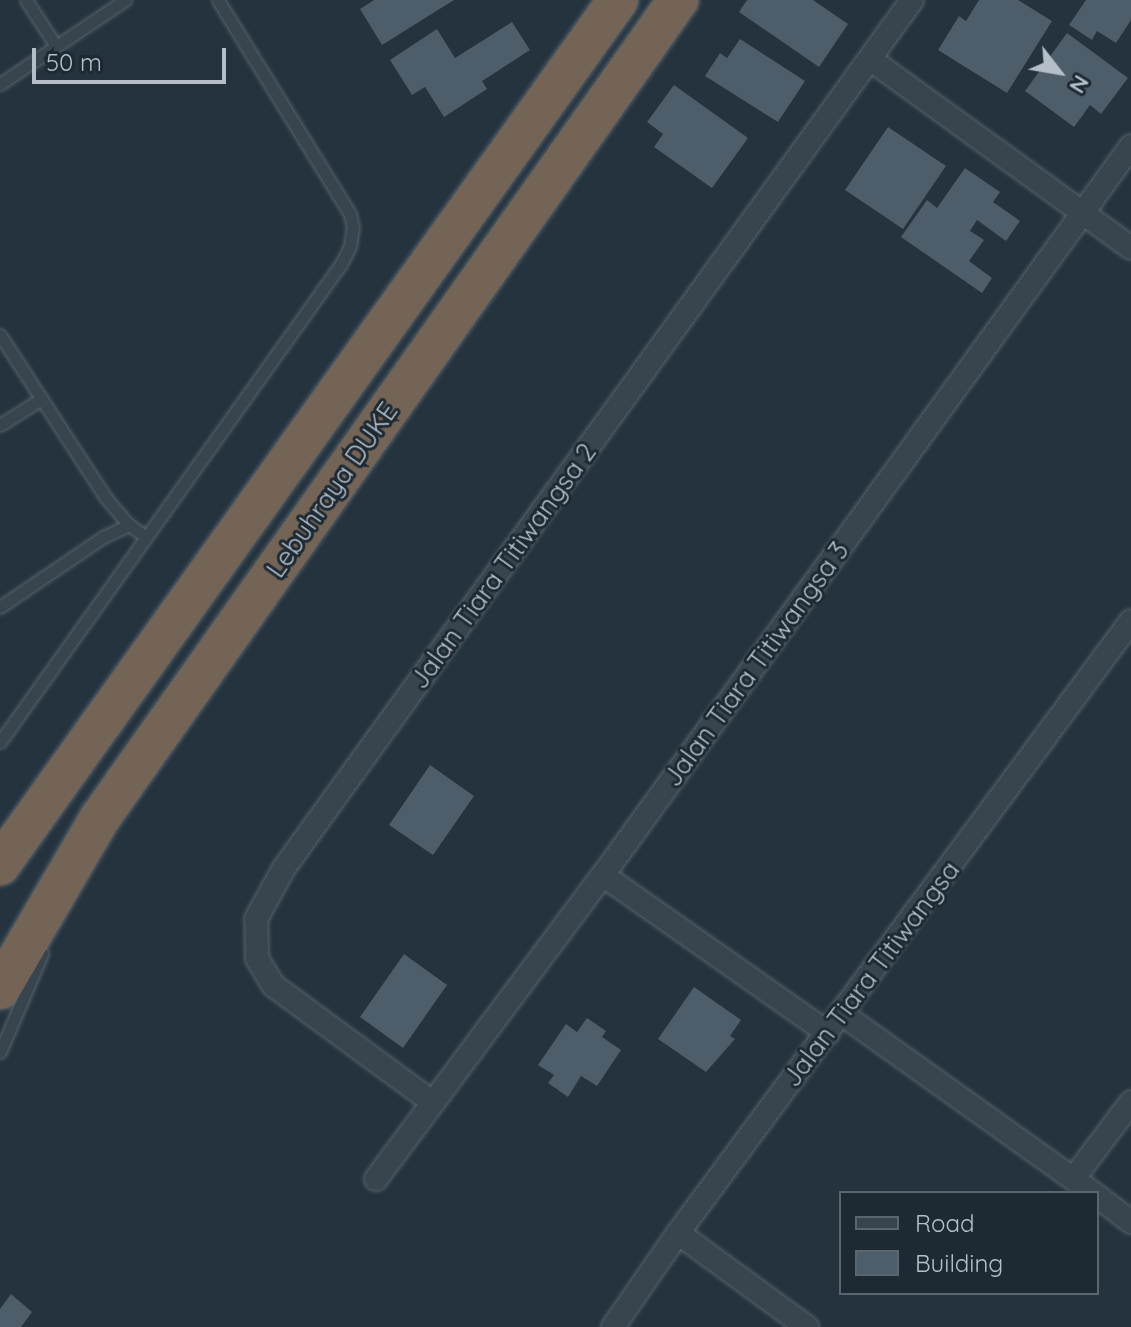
<!DOCTYPE html>
<html>
<head>
<meta charset="utf-8">
<style>
	body { margin:0 }
	#map { position:relative; width:1131px; height:1327px; overflow:hidden; background:#24333e; font-family:Quicksand,sans-serif }
	div>[style] { position:absolute }
	[style*='--x'] { left:calc(var(--x)*1px); top:calc(var(--y)*1px); width:calc(var(--w)*1px); rotate:calc(var(--a)*1deg) }
	.building>* { inset:0; background:#4d5d69 }
	.roads { filter:drop-shadow(0 0 2px #56626c) drop-shadow(0 0 2px #56626c) }
	.lane>* { height:11px; margin:-5.5px; padding:0 5.5px; transform-origin:5.5px; border-radius:5.5px; background:#38444e }
	.street>* { height:22px; margin:-11px; padding:0 11px; transform-origin:11px; border-radius:11px; background:#38444e }
	.highway>* { height:40px; margin:-20px; padding:0 20px; transform-origin:20px; border-radius:20px; background:#746455 }
	span { translate:-50% -50%; white-space:nowrap; text-align:center; line-height:1.15; -webkit-text-stroke:6px #1d2933; paint-order:stroke }
	.street-label { font-size:26px; color:#b4bfc9 }
	.legend { position:absolute; left:839px; top:1191px; width:260px; height:104px; box-sizing:border-box; background:#1d2933; border:2px solid #59656f; margin:0; padding:10px 14px; list-style:none; font-size:24px; color:#b4bfc9 }
	.legend li { display:flex; align-items:center; gap:16px; height:40px }
	.legend b { width:40px; border:2px solid #59656f }
	.north { position:absolute; left:1019px; top:32px; width:80px; height:80px; -webkit-text-stroke:6px #1d2933; paint-order:stroke; rotate:121deg; font-size:22px; font-weight:700; line-height:32px; text-align:center; color:#b4bfc9 }
	.north::after { content:''; display:block; margin:auto; width:28px; height:36px; background:#b4bfc9; clip-path:polygon(50% 0,100% 100%,50% 72%,0 100%) }
	.scale { position:absolute; left:32px; top:48px; width:194px; height:36px; box-sizing:border-box; border:4px solid #b4bfc9; border-top:0; padding-left:10px; font-size:24px; line-height:28px; white-space:nowrap; color:#b4bfc9; -webkit-text-stroke:6px #1d2933; paint-order:stroke }
</style>
</head>
<body>
<div id="map">
	<div class="building">
		<i style="clip-path:polygon(374px 0,454px 0,382px 45px,360px 9px)"></i>
		<i style="clip-path:polygon(747px 0,813px 0,848px 24px,819px 67px,739px 12px)"></i>
		<i style="clip-path:polygon(979px 0,1018px 0,1052px 21px,1007px 93px,938px 50px,959px 16px,966px 21px)"></i>
		<i style="clip-path:polygon(1086px 0,1131px 0,1131px 20px,1116px 43px,1097px 31px,1092px 40px,1069px 25px)"></i>
		<i style="clip-path:polygon(512px 22px,530px 50px,482px 81px,487px 89px,444px 117px,425px 87px,412px 95px,390px 60px,437px 29px,455px 58px)"></i>
		<i style="clip-path:polygon(1067px 33px,1128px 78px,1101px 114px,1090px 105px,1074px 127px,1025px 91px)"></i>
		<i style="clip-path:polygon(740px 39px,805px 81px,778px 122px,705px 76px,720px 53px,727px 58px)"></i>
		<i style="clip-path:polygon(674px 85px,748px 138px,712px 188px,654px 147px,663px 134px,647px 122px)"></i>
		<i style="clip-path:polygon(888px 127px,946px 166px,903px 229px,845px 190px)"></i>
		<i style="clip-path:polygon(965px 168px,1000px 192px,993px 202px,1020px 221px,1006px 241px,977px 220px,970px 231px,984px 240px,969px 261px,992px 278px,982px 293px,901px 237px,927px 200px,937px 208px)"></i>
		<i style="clip-path:polygon(430px 765px,474px 796px,433px 855px,389px 825px)"></i>
		<i style="clip-path:polygon(404px 954px,447px 985px,403px 1048px,360px 1017px)"></i>
		<i style="clip-path:polygon(694px 987px,741px 1020px,730px 1036px,735px 1039px,706px 1072px,658px 1039px)"></i>
		<i style="clip-path:polygon(587px 1018px,606px 1031px,602px 1037px,621px 1050px,597px 1086px,581px 1076px,568px 1097px,548px 1083px,554px 1075px,538px 1065px,566px 1024px,577px 1032px)"></i>
		<i style="clip-path:polygon(11px 1294px,32px 1312px,21px 1327px,0 1327px,0 1309px)"></i>
	</div>
	<div class="roads">
		<div class="lane">
			<i style="--x:26;--y:0;--w:55;--a:56.9"></i>
			<i style="--x:0;--y:84;--w:151;--a:-33.9"></i>
			<i style="--x:0;--y:335;--w:194;--a:57"></i>
			<i style="--x:106;--y:498;--w:35;--a:50"></i>
			<i style="--x:129;--y:525;--w:21;--a:35"></i>
			<i style="--x:0;--y:425;--w:49;--a:-32.4"></i>
			<i style="--x:0;--y:607;--w:125;--a:-34.2"></i>
			<i style="--x:103;--y:537;--w:29;--a:-25"></i>
			<i style="--x:0;--y:742;--w:587;--a:-54.5"></i>
			<i style="--x:341;--y:264;--w:20;--a:-63"></i>
			<i style="--x:350;--y:246;--w:18;--a:-81"></i>
			<i style="--x:353;--y:228;--w:14;--a:-102"></i>
			<i style="--x:350;--y:214;--w:251;--a:-121.7"></i>
			<i style="--x:0;--y:1052;--w:107;--a:-66.8"></i>
		</div>
		<div class="street">
			<i style="--x:870;--y:59;--w:322;--a:35.9"></i>
			<i style="--x:603;--y:875;--w:275;--a:35.1"></i>
			<i style="--x:842;--y:1014;--w:308;--a:35.5"></i>
			<i style="--x:432;--y:1102;--w:197;--a:-143.7"></i>
			<i style="--x:273;--y:985;--w:31;--a:-121"></i>
			<i style="--x:257;--y:958;--w:39;--a:-91"></i>
			<i style="--x:256;--y:919;--w:58;--a:-61.2"></i>
			<i style="--x:284;--y:868;--w:1071;--a:-54.11"></i>
			<i style="--x:1074;--y:1178;--w:95;--a:-53.1"></i>
			<i style="--x:376;--y:1179;--w:379;--a:-53.3"></i>
			<i style="--x:603;--y:875;--w:900;--a:-54.08"></i>
			<i style="--x:1097;--y:1196;--w:43;--a:37.4"></i>
			<i style="--x:678;--y:1233;--w:160;--a:36.1"></i>
			<i style="--x:613;--y:1327;--w:114;--a:-55.3"></i>
			<i style="--x:678;--y:1233;--w:761;--a:-53.49"></i>
		</div>
		<div class="highway">
			<i style="--x:0;--y:865;--w:1063;--a:-54.46"></i>
			<i style="--x:0;--y:989;--w:198;--a:-59.7"></i>
			<i style="--x:100;--y:818;--w:1002;--a:-54.75"></i>
		</div>
	</div>
	<div class="street-label">
		<span style="left:332px;top:490px;rotate:-55deg">Lebuhraya DUKE</span>
		<span style="left:503px;top:566px;rotate:-54deg">Jalan Tiara Titiwangsa 2</span>
		<span style="left:756px;top:664px;rotate:-54deg">Jalan Tiara Titiwangsa 3</span>
		<span style="left:871px;top:974px;rotate:-53deg">Jalan Tiara Titiwangsa</span>
	</div>
	<ul class="legend">
	<li><b style="height:10px;background:#38444e"></b>Road</li>
	<li><b style="height:22px;background:#4d5d69"></b>Building</li>
	</ul>
	<div class="north">N</div>
	<div class="scale">50 m</div>
</div>
</body>
</html>
